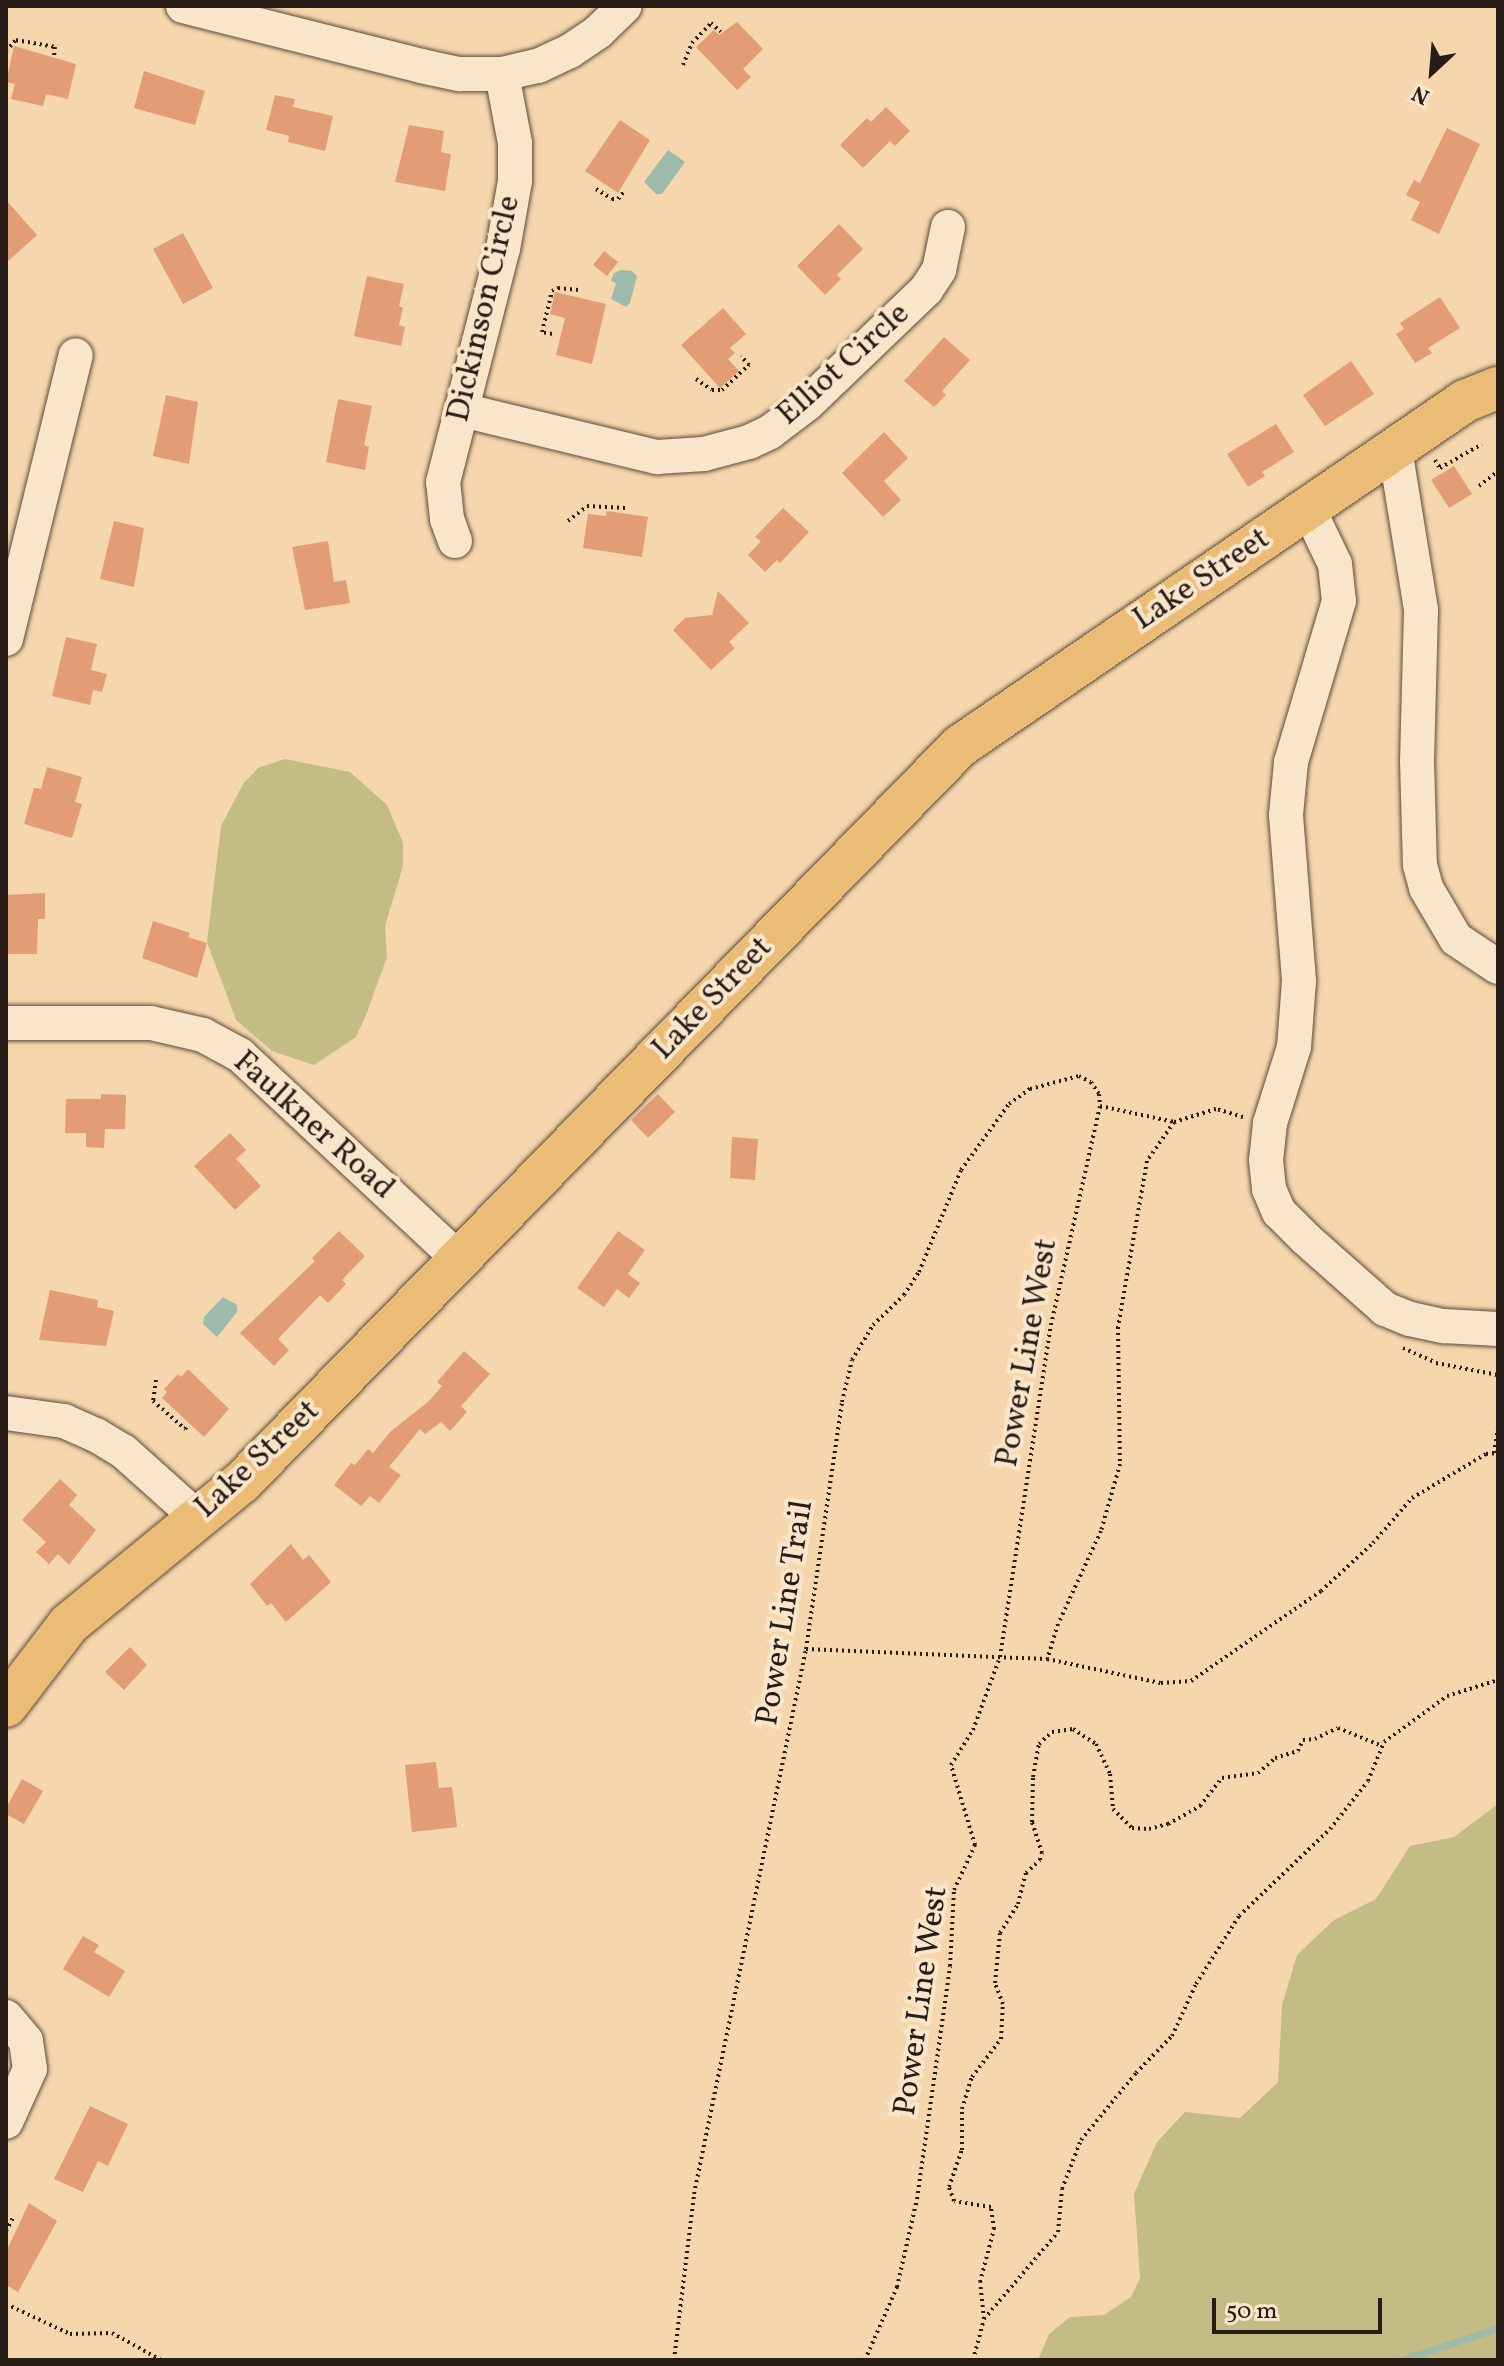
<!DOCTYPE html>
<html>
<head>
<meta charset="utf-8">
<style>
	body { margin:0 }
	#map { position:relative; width:1504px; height:2366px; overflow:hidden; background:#f6d7ad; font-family:Vollkorn,serif }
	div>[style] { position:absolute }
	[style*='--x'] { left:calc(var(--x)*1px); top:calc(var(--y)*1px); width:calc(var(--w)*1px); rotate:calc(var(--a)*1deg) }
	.green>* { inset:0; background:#c3bc85 }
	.water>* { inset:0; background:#9dbaab }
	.stream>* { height:7px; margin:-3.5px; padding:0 3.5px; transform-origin:3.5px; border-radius:3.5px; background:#9dbaab }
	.building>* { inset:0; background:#e29c76 }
	.path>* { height:4px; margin-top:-2px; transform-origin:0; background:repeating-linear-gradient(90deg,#281c17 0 2px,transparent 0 6px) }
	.roads { filter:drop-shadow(0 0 2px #5c4b3c) drop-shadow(0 0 2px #5c4b3c) }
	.minor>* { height:34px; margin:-17px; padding:0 17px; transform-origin:17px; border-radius:17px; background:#f9e5ca }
	.major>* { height:42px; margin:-21px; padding:0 21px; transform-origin:21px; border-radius:21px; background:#ebbc76 }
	span { translate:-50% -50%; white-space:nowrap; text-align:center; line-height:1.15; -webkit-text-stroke:8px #f9e5ca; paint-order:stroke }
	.street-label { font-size:32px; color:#281c17 }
	.frame { position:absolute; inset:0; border:8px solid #281c17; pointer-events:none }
	.north { position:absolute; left:1392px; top:32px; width:80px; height:80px; -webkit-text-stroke:6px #f9e5ca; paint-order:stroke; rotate:206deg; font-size:22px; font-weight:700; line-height:32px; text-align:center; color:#281c17 }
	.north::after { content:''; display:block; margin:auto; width:28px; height:36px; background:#281c17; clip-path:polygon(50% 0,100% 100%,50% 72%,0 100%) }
	.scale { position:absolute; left:1212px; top:2298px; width:170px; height:36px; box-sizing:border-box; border:4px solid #281c17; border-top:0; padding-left:10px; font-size:24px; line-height:28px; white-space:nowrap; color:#281c17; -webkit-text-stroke:6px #f9e5ca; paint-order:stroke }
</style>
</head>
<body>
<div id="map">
	<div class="green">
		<i style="clip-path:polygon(285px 759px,350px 772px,387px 805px,403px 843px,403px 866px,385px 926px,387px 957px,366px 1015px,356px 1037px,314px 1065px,272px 1051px,236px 1020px,207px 942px,221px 826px,243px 784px,258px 768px)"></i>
		<i style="clip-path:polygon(1498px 1804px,1498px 2360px,1038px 2360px,1049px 2334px,1070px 2317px,1104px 2315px,1131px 2297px,1140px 2278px,1134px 2194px,1157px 2142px,1185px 2112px,1240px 2118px,1278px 2082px,1282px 2005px,1297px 1955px,1334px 1920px,1376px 1899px,1410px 1846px,1454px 1837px)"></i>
	</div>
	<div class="water">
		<i style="clip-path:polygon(668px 150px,685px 162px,662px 194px,656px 194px,644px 182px)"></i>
		<i style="clip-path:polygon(621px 270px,632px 271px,637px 276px,630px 303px,626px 307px,611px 299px,616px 283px,611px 281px,614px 273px)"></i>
		<i style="clip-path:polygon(223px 1297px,237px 1305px,237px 1312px,217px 1337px,203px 1324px,204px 1317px)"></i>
	</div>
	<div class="stream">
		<i style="--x:1400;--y:2360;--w:103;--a:-18.1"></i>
	</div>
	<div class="building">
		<i style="clip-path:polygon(737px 22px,763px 49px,743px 69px,751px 77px,737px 90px,696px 47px,714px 30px,719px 35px)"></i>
		<i style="clip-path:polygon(14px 46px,76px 64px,68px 99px,46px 94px,43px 106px,11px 99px,15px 84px,6px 82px)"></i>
		<i style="clip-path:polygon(144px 71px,205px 91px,195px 125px,134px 108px)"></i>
		<i style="clip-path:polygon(275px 95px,295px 99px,293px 107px,333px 116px,325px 151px,288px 142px,289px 136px,266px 130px)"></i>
		<i style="clip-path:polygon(886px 107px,910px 131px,895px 146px,890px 141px,863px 168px,840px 145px,867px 118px,871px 122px)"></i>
		<i style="clip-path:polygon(620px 120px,650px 140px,618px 193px,585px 171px)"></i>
		<i style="clip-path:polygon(409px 125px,444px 131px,441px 152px,451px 154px,445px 191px,395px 182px)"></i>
		<i style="clip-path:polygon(1447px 128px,1480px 144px,1439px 234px,1411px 220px,1420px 202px,1406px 195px,1414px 180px,1420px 183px)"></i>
		<i style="clip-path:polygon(6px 200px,37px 235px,6px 263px)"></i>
		<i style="clip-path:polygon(839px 224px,863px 249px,837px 275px,841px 279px,825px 295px,797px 266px)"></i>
		<i style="clip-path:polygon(183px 233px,213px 288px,183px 304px,153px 249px)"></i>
		<i style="clip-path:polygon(604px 251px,618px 262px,607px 276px,593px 265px)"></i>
		<i style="clip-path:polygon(367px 276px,404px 284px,399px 306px,403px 308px,399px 325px,405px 327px,401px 346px,354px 336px)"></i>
		<i style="clip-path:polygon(555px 292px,606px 304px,592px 364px,556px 355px,565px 318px,550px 314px)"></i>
		<i style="clip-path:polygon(1440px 297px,1460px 328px,1428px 348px,1432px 353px,1415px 363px,1396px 334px,1404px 329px,1400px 323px)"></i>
		<i style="clip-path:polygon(723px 308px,746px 334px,730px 348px,735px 353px,728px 359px,739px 371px,720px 388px,681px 345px)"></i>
		<i style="clip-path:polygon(944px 337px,970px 360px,942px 391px,946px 395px,934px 407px,904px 381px)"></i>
		<i style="clip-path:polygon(1351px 361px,1374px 394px,1325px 426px,1303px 395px)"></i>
		<i style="clip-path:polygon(166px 395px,198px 402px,189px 464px,153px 456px)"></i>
		<i style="clip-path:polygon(338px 399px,372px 406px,364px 445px,369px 447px,365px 470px,326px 462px)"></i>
		<i style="clip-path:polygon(1276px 424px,1294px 452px,1262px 472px,1265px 476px,1248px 487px,1227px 454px)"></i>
		<i style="clip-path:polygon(884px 432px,908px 458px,884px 481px,901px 500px,883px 517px,842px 473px)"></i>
		<i style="clip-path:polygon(1454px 466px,1472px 494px,1449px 508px,1431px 480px)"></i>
		<i style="clip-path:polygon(783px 508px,809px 532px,780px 563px,777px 560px,765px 572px,748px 555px,761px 541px,755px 537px)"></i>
		<i style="clip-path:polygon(607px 511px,648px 517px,642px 557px,583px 548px,588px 514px,606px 516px)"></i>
		<i style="clip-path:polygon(114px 521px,144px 528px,134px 587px,100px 579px)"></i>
		<i style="clip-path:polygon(328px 541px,334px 582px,346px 580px,350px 603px,305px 610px,292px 547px)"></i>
		<i style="clip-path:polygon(718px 591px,749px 623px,729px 642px,735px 648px,711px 670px,673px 630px,685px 618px,712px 615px)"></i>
		<i style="clip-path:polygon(66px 637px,97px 644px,91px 670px,107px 674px,102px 692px,93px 690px,90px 705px,52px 696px)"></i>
		<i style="clip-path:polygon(47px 767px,82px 777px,75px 802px,82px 804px,72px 838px,24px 824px,34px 788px,41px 789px)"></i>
		<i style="clip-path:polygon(45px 893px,45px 919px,38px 919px,37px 954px,6px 954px,6px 895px)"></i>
		<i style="clip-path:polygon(153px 921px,190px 933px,188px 937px,207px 943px,197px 978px,142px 958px)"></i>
		<i style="clip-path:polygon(101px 1094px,126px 1095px,125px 1129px,105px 1129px,104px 1148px,86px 1147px,86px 1133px,65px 1133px,66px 1099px,101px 1099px)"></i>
		<i style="clip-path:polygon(658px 1094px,675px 1112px,648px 1138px,631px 1120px)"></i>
		<i style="clip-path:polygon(230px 1133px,246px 1150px,236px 1159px,261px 1186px,235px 1210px,194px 1166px)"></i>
		<i style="clip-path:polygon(732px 1137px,758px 1139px,755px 1180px,730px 1178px)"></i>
		<i style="clip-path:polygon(339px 1231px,365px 1256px,342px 1280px,346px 1284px,328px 1303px,320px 1295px,278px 1339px,289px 1350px,274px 1366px,240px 1333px,315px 1261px,312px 1258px)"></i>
		<i style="clip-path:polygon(618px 1231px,645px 1250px,628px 1274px,640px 1283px,629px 1298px,617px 1289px,604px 1307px,577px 1288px)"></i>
		<i style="clip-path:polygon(50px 1290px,98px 1300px,97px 1307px,114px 1311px,106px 1346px,39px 1340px)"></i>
		<i style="clip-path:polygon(464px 1351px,490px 1374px,461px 1406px,467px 1412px,450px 1431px,441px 1422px,425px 1434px,420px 1429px,389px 1467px,401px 1475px,379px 1503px,370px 1496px,361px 1506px,334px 1485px,351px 1463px,355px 1465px,368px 1449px,373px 1453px,390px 1432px,429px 1401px,442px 1386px,437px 1382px)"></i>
		<i style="clip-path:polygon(188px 1369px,229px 1409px,204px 1437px,162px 1398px,167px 1392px,164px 1389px,178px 1374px,181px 1377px)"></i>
		<i style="clip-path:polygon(60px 1479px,77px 1495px,69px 1505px,96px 1530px,69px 1565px,58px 1554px,49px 1564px,36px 1552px,46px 1542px,22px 1520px)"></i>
		<i style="clip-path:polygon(291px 1544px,303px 1560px,309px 1555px,331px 1582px,286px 1622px,271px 1603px,267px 1606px,250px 1584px)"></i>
		<i style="clip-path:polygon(130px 1647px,147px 1665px,124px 1690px,105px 1672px)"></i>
		<i style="clip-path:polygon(436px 1762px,439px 1788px,452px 1787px,457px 1827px,412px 1832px,405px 1765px)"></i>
		<i style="clip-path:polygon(22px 1779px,43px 1791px,24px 1824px,6px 1814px,6px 1808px)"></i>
		<i style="clip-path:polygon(83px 1936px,99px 1945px,94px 1952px,125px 1971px,109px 1997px,63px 1969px)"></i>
		<i style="clip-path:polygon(90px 2106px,128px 2124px,108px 2166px,98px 2161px,83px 2192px,54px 2179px)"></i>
		<i style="clip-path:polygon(29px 2203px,57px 2221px,18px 2292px,6px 2285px,6px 2252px)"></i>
	</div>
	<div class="path">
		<i style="--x:6;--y:51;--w:15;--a:-48"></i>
		<i style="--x:16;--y:40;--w:40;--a:10"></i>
		<i style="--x:55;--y:47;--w:9;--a:96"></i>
		<i style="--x:683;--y:65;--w:24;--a:-68"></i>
		<i style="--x:692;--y:43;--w:28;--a:-46"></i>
		<i style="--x:711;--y:23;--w:13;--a:42"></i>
		<i style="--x:596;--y:189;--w:19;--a:32"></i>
		<i style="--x:612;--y:199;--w:6;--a:0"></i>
		<i style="--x:618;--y:199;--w:11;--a:-52"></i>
		<i style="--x:552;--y:334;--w:10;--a:-169"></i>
		<i style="--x:542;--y:332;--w:42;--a:-76.3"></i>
		<i style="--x:552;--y:291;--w:7;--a:-27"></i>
		<i style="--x:558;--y:288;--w:20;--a:6"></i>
		<i style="--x:696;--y:379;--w:19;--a:35"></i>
		<i style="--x:712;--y:390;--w:10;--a:0"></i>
		<i style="--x:722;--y:390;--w:37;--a:-43"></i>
		<i style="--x:749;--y:365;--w:12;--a:-132"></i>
		<i style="--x:1435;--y:460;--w:9;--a:58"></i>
		<i style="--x:1440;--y:468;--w:48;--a:-29.7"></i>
		<i style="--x:1479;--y:486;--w:24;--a:-38"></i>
		<i style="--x:568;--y:521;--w:24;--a:-38"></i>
		<i style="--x:587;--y:506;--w:39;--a:3"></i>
		<i style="--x:1243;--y:1117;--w:28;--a:-163"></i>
		<i style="--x:1216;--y:1109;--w:44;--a:162.8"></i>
		<i style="--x:1174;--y:1122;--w:47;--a:124.7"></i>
		<i style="--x:1147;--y:1161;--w:169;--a:99.9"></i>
		<i style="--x:1118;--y:1327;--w:137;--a:89.2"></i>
		<i style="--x:1120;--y:1464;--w:70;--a:105.8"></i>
		<i style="--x:1101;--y:1531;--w:102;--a:114.8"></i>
		<i style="--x:1058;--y:1624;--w:37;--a:107"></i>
		<i style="--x:1047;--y:1659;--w:116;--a:11.9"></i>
		<i style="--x:1161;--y:1683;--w:30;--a:-4"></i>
		<i style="--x:1191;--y:1681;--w:158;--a:-34.7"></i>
		<i style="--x:1321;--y:1591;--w:71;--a:-42.7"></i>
		<i style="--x:1373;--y:1543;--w:60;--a:-49.1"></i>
		<i style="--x:1412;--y:1498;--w:86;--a:-30.7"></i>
		<i style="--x:1486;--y:1454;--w:12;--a:-5"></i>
		<i style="--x:1403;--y:1348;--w:36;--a:24"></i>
		<i style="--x:1436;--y:1363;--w:63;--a:11"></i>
		<i style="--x:156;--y:1380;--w:21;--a:98"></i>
		<i style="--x:153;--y:1401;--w:43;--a:41.2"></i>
		<i style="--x:185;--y:1429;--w:5;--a:-53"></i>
		<i style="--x:1494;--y:1453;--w:26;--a:-81"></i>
		<i style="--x:806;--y:1649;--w:241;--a:2.4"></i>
		<i style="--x:6;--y:2231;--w:17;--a:-62"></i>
		<i style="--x:6;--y:2304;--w:71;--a:25.1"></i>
		<i style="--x:70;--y:2334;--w:42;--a:-1.4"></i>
		<i style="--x:112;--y:2333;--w:56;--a:28.9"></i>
		<i style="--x:984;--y:2319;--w:37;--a:-96"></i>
		<i style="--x:980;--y:2282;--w:55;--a:-75.2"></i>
		<i style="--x:994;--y:2229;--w:22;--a:-98"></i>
		<i style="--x:991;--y:2207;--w:37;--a:-171"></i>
		<i style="--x:954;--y:2201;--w:15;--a:-110"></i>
		<i style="--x:949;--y:2187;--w:39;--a:-71"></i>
		<i style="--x:962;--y:2150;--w:41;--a:-90"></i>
		<i style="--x:962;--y:2109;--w:34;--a:-73"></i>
		<i style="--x:972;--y:2077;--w:48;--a:-52.7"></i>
		<i style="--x:1001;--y:2039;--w:35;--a:-87"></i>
		<i style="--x:1003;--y:2004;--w:22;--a:-111"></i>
		<i style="--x:995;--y:1983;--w:50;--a:-84.3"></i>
		<i style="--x:1000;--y:1933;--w:34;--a:-58"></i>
		<i style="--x:1018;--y:1904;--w:32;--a:-76"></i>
		<i style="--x:1026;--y:1873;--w:19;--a:-43"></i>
		<i style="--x:1040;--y:1860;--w:7;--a:-74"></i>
		<i style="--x:1042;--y:1853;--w:33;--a:-108"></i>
		<i style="--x:1032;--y:1822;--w:45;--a:-88.7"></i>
		<i style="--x:1033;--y:1777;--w:34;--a:-80"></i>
		<i style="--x:1039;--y:1744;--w:18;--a:-43"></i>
		<i style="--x:1052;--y:1732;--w:21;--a:-8"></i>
		<i style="--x:1073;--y:1729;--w:27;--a:33"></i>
		<i style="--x:1096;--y:1744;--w:33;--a:65"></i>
		<i style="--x:1110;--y:1774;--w:35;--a:85"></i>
		<i style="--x:1113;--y:1809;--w:27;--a:45"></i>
		<i style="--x:1132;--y:1828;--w:17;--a:3"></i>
		<i style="--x:1149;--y:1829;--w:20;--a:-15"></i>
		<i style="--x:1168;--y:1824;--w:37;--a:-29"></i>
		<i style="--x:1200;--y:1806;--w:36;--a:-52"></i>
		<i style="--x:1222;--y:1778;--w:36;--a:-8"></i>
		<i style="--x:1258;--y:1773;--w:23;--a:-41"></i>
		<i style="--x:1275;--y:1758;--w:24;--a:-17"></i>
		<i style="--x:1298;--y:1751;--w:12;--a:-66"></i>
		<i style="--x:1303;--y:1740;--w:12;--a:-5"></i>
		<i style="--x:1315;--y:1739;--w:25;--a:-26"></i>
		<i style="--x:1338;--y:1728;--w:48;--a:22.2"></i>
		<i style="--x:674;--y:2360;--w:167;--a:-83.1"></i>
		<i style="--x:694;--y:2194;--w:556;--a:-78.39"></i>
		<i style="--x:806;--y:1649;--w:250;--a:-81.7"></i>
		<i style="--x:842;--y:1402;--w:43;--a:-76.6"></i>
		<i style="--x:852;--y:1360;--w:41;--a:-59"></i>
		<i style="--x:873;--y:1325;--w:43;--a:-44.1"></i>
		<i style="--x:904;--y:1295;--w:27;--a:-57"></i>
		<i style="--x:919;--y:1272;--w:110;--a:-67.6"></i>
		<i style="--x:961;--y:1170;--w:82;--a:-54"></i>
		<i style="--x:1009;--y:1104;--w:26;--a:-36"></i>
		<i style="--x:1030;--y:1089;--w:51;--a:-14.9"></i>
		<i style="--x:1079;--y:1076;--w:13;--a:27"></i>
		<i style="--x:1091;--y:1082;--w:14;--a:56"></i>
		<i style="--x:1099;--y:1094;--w:12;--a:85"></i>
		<i style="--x:1100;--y:1106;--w:76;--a:12.2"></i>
		<i style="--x:865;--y:2360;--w:80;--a:-66.3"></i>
		<i style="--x:897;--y:2287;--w:90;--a:-77.2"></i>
		<i style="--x:917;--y:2199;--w:235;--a:-81.9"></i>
		<i style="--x:950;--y:1966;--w:76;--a:-87"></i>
		<i style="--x:954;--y:1890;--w:50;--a:-65"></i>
		<i style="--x:975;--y:1845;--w:84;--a:-106.7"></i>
		<i style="--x:951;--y:1765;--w:41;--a:-57.8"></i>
		<i style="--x:973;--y:1730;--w:78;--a:-69.7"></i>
		<i style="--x:1000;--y:1657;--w:336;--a:-81.3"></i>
		<i style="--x:1051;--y:1325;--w:224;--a:-77.4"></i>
		<i style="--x:973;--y:2360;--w:42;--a:-75"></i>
		<i style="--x:984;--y:2319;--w:114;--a:-49.6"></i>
		<i style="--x:1058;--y:2232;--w:43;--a:-84.7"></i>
		<i style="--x:1062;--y:2189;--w:53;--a:-68.8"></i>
		<i style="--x:1081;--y:2140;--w:87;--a:-50.6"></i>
		<i style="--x:1136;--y:2073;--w:52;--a:-45.8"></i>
		<i style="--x:1172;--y:2036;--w:57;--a:-65.2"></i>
		<i style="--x:1196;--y:1984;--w:80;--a:-57.7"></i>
		<i style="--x:1239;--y:1916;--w:126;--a:-43.7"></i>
		<i style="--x:1330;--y:1829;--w:61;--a:-51.6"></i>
		<i style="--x:1368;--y:1781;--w:42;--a:-67.7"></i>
		<i style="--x:1384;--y:1742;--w:78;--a:-36.1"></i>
		<i style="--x:1447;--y:1696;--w:53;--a:-17.4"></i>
	</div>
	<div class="roads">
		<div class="minor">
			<i style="--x:183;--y:6;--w:245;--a:14.1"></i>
			<i style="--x:421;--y:66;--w:40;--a:12"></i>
			<i style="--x:460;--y:74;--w:42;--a:0"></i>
			<i style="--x:502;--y:74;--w:37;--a:-13"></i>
			<i style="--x:538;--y:66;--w:35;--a:-25"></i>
			<i style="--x:570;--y:51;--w:34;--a:-34"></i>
			<i style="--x:598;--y:32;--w:37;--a:-44"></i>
			<i style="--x:462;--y:410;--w:201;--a:13.6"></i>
			<i style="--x:657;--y:457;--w:47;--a:-3.7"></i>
			<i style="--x:704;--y:454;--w:47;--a:-14.9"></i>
			<i style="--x:749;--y:442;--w:23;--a:-25"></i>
			<i style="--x:770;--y:432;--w:46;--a:-37.1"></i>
			<i style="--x:807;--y:404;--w:165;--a:-43.8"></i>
			<i style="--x:926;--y:290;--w:24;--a:-57"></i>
			<i style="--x:939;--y:270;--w:44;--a:-78.2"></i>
			<i style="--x:1395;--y:449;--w:163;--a:80.8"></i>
			<i style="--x:1421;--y:610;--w:150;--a:91.5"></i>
			<i style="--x:1417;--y:760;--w:105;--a:88.4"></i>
			<i style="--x:1420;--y:865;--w:24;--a:75"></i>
			<i style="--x:1426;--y:888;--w:59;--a:59.5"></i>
			<i style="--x:1456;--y:939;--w:50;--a:33.7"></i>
			<i style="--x:1308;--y:508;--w:62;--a:64.3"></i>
			<i style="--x:1335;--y:564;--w:37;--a:84"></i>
			<i style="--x:1339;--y:601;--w:168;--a:106.6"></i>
			<i style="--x:1291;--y:762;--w:53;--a:95.4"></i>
			<i style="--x:1286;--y:815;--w:167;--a:85.5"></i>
			<i style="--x:1299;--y:981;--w:66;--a:94.3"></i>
			<i style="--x:1294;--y:1047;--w:80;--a:107.5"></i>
			<i style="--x:1270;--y:1123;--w:37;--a:96"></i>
			<i style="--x:1266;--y:1160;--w:29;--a:84"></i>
			<i style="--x:1269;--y:1189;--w:25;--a:67"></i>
			<i style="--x:1279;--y:1212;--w:38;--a:45"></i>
			<i style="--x:1306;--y:1239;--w:106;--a:41.5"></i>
			<i style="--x:1385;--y:1309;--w:27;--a:22"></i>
			<i style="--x:1410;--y:1319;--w:35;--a:12"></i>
			<i style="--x:1444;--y:1326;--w:54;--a:3.2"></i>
			<i style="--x:455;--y:541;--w:23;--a:-110"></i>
			<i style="--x:447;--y:519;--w:37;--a:-96"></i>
			<i style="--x:443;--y:482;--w:241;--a:-75.6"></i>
			<i style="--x:503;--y:249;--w:69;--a:-80"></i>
			<i style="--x:515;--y:181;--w:38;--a:-90"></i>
			<i style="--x:515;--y:143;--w:70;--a:-100.7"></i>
			<i style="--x:6;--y:639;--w:292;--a:-76.2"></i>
			<i style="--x:6;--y:1023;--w:145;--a:0"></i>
			<i style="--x:151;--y:1023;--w:53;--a:13"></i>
			<i style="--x:203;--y:1035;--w:42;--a:28.4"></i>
			<i style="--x:240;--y:1055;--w:299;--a:43"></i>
			<i style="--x:6;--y:1413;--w:59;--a:7.9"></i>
			<i style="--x:64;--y:1421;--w:35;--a:24"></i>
			<i style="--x:96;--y:1435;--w:31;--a:31"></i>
			<i style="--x:123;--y:1451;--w:101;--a:41.8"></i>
			<i style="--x:6;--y:2017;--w:31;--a:50"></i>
			<i style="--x:26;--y:2041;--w:28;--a:82"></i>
			<i style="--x:30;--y:2069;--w:58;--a:114.4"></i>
		</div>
		<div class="major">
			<i style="--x:6;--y:1706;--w:103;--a:-52.5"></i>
			<i style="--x:69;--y:1624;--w:224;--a:-39.4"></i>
			<i style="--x:242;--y:1482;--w:1028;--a:-45.71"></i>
			<i style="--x:960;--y:746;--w:612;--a:-34.34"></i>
			<i style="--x:1465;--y:401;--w:35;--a:-22"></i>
		</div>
	</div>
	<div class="street-label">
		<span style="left:485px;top:309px;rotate:-77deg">Dickinson Circle</span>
		<span style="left:844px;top:365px;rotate:-42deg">Elliot Circle</span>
		<span style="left:1202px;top:580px;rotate:-34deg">Lake Street</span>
		<span style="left:713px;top:999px;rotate:-46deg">Lake Street</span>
		<span style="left:313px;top:1126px;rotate:42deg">Faulkner Road</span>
		<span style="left:1028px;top:1353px;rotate:-80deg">Power Line West</span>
		<span style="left:258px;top:1460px;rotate:-43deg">Lake Street</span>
		<span style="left:786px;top:1613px;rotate:-81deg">Power Line Trail</span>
		<span style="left:922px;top:2001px;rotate:-82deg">Power Line West</span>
	</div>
	<div class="frame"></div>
	<div class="north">N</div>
	<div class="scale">50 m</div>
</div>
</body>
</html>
